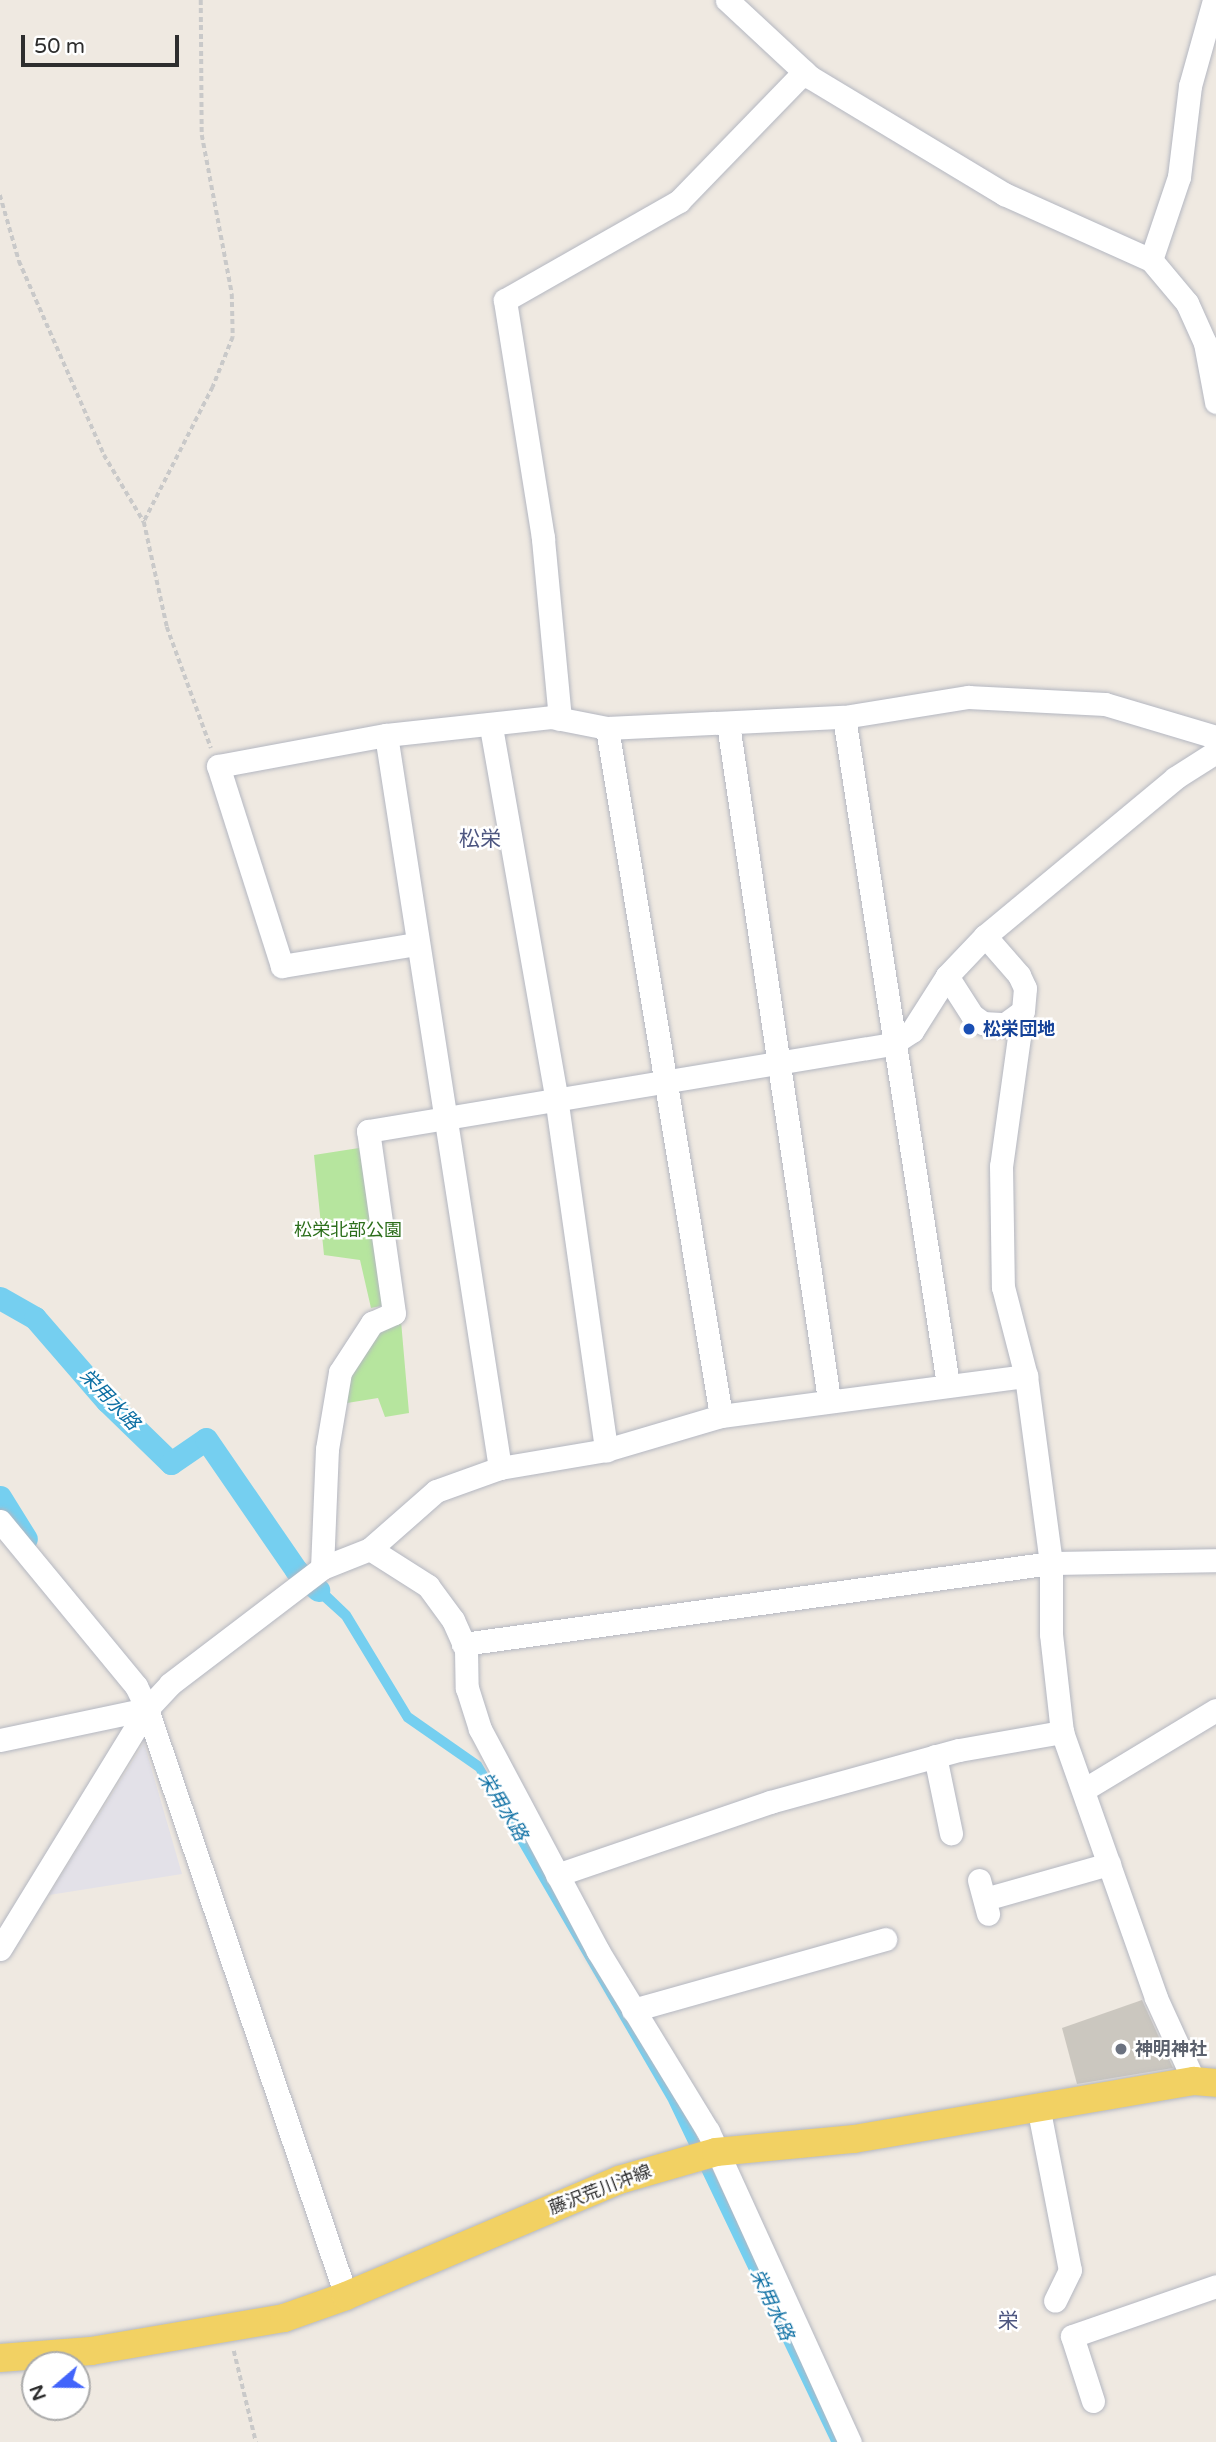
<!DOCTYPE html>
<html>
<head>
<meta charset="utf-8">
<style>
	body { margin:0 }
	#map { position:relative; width:1216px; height:2442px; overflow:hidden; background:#efe9e1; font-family:"Varela Round","Noto Sans JP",sans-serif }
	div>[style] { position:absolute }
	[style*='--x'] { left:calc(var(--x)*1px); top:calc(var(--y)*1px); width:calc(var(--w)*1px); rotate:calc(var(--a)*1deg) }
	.industrial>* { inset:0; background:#e3e1e8 }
	.green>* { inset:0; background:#b6e59e }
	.water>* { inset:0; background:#75cff0 }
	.canal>* { height:23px; margin:-11.5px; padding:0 11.5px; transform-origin:11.5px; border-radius:11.5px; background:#75cff0 }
	.building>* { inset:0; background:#cbc7bf }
	.path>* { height:3.5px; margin-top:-1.75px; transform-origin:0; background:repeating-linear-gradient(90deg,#c9c9c9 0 5px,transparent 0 8.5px) }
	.roads { filter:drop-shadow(0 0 2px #b4b7c1) drop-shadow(0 0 2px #b4b7c1) }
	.minor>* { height:23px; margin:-11.5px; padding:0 11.5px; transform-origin:11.5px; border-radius:11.5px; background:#fff }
	.major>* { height:28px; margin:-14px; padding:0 14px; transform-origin:14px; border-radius:14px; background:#f2d163 }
	.dots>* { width:19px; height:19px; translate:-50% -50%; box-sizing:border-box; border:4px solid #fff; border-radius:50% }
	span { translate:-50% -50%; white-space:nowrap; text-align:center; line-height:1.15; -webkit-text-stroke:5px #fff; paint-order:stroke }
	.transit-label { font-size:18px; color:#164399; font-weight:700 }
	.left { translate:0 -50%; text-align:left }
	.park-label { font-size:18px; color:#2c6e1b }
	.worship-label { font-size:18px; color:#5b616d; font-weight:700 }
	.street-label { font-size:18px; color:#2e2e2e }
	.water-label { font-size:19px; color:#0d6fa3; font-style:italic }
	.quarter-label { font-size:21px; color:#4d5680 }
	.north { position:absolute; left:21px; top:2351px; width:70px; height:70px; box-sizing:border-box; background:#fff; border:2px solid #ababab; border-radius:50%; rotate:250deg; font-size:19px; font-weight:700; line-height:28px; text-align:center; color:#2e2e2e }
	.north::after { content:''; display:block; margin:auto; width:24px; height:32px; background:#4264fb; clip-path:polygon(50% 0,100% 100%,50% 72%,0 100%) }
	.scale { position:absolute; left:21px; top:35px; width:158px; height:32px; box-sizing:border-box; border:4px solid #2e2e2e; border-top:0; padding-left:9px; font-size:21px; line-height:24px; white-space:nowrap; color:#2e2e2e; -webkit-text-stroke:5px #fff; paint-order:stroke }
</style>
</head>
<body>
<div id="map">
	<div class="industrial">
		<i style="clip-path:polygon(144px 1743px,182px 1874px,49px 1895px)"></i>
	</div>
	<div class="green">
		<i style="clip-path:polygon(359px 1148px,386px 1305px,371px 1308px,360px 1260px,324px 1255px,314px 1155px)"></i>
		<i style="clip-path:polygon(401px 1321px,409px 1413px,385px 1417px,378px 1398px,347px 1403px,350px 1370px,379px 1328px)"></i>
	</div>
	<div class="water">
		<i style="clip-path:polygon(301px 1565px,350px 1612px,411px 1713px,481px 1762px,678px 2096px,841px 2442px,831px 2442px,668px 2101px,476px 1771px,404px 1721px,342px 1619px,290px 1572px)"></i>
	</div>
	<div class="canal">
		<i style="--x:0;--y:1298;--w:40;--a:29.7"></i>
		<i style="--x:35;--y:1318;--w:110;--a:49.1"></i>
		<i style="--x:107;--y:1401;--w:89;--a:44.1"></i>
		<i style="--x:171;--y:1463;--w:42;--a:-34.4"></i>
		<i style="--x:206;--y:1439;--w:159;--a:55.5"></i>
		<i style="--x:296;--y:1570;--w:30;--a:42"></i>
		<i style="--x:0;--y:1497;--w:49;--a:58.2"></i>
	</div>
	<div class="building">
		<i style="clip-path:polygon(1142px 2000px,1173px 2068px,1077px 2084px,1062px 2028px)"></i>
	</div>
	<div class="path">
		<i style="--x:201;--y:0;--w:135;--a:89.6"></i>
		<i style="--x:202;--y:135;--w:162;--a:79.3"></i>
		<i style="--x:232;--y:294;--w:43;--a:88.7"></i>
		<i style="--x:233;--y:337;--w:54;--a:111.8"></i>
		<i style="--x:213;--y:387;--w:152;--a:117.1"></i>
		<i style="--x:144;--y:522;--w:107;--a:77.6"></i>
		<i style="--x:167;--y:627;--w:129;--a:70"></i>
		<i style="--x:0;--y:195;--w:69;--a:73.9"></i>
		<i style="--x:19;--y:261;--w:212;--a:66.3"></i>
		<i style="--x:104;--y:455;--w:78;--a:59.2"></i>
		<i style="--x:234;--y:2351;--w:94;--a:76.4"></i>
	</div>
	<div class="roads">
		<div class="minor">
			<i style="--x:727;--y:0;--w:113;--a:42.9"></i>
			<i style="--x:810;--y:77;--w:227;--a:31.1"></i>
			<i style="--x:1004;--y:194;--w:161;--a:24.2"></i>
			<i style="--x:1151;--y:260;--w:56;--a:50.1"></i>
			<i style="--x:1187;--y:303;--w:44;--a:65.8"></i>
			<i style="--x:1205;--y:343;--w:60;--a:79.4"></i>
			<i style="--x:1151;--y:260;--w:88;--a:-71.4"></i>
			<i style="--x:1179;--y:177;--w:92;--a:-83.1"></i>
			<i style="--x:1190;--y:86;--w:89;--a:-74.4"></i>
			<i style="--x:844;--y:717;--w:126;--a:-9.2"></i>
			<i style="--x:968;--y:697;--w:137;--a:2.9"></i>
			<i style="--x:1105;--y:704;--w:116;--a:16.6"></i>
			<i style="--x:560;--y:719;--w:182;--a:-95.4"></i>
			<i style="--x:543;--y:538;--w:241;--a:-99.1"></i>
			<i style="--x:505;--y:300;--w:200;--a:-29.6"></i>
			<i style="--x:679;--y:201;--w:180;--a:-45.9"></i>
			<i style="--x:728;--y:724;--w:683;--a:81.49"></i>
			<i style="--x:491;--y:727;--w:376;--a:80"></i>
			<i style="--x:556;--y:1097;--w:357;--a:81.9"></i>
			<i style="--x:607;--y:728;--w:697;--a:80.59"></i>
			<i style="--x:386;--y:735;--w:742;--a:81.16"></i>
			<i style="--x:416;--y:944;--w:136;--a:170.7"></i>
			<i style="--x:282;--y:966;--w:210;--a:-107.7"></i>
			<i style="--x:218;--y:766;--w:171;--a:-10.5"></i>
			<i style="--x:386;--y:735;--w:166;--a:-6.2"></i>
			<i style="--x:551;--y:717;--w:57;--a:11.1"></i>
			<i style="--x:607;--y:728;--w:237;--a:-2.7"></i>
			<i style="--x:844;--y:717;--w:675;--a:81.14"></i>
			<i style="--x:947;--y:976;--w:46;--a:57.3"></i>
			<i style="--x:972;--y:1015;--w:14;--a:36"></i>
			<i style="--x:983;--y:1023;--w:22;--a:3"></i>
			<i style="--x:1005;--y:1024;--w:22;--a:-36"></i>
			<i style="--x:1023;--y:1011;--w:23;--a:-85"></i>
			<i style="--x:1025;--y:988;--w:14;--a:-115"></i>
			<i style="--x:1019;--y:975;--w:52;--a:-131.1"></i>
			<i style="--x:1016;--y:1019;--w:18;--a:81"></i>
			<i style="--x:1019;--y:1037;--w:130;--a:97.9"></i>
			<i style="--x:1001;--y:1166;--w:121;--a:89.1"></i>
			<i style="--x:1003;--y:1287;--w:92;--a:75.5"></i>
			<i style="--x:1026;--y:1376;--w:189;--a:82.4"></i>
			<i style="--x:1051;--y:1563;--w:71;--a:90"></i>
			<i style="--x:1051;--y:1634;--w:99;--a:83.6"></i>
			<i style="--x:1062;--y:1732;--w:282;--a:70.5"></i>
			<i style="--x:1156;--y:1998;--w:91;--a:65.4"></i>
			<i style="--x:0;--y:1521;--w:214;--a:50.5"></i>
			<i style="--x:136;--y:1686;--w:25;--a:64"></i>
			<i style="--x:147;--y:1709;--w:620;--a:71.27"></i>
			<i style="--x:370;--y:1549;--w:69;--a:32.5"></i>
			<i style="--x:428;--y:1586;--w:42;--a:53.7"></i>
			<i style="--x:453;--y:1620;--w:32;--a:66"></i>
			<i style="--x:466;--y:1649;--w:39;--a:89"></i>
			<i style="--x:467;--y:1688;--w:43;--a:72.4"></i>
			<i style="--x:480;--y:1729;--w:251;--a:62"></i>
			<i style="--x:598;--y:1951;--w:211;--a:58.6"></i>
			<i style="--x:708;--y:2131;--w:342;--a:65.5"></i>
			<i style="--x:322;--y:1568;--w:119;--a:-87.6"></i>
			<i style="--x:327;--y:1449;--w:78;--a:-80.4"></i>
			<i style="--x:340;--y:1372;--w:59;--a:-56.9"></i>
			<i style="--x:372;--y:1323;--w:24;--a:-24"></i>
			<i style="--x:394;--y:1313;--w:184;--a:-98.1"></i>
			<i style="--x:368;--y:1131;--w:531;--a:-9.43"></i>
			<i style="--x:892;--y:1044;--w:24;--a:-33"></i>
			<i style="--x:912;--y:1031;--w:65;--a:-57.5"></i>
			<i style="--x:947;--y:976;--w:55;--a:-46.5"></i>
			<i style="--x:985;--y:936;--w:247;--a:-39.7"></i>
			<i style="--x:1175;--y:778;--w:49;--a:-32.4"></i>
			<i style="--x:463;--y:1644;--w:594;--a:-7.84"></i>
			<i style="--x:1051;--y:1563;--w:165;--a:-1"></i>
			<i style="--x:0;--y:1740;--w:150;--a:-11.9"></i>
			<i style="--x:935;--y:1756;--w:79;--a:78.3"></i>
			<i style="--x:1085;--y:1789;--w:153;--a:-31.1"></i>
			<i style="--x:557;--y:1875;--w:225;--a:-18.9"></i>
			<i style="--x:770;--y:1802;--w:196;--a:-15.4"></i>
			<i style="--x:959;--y:1750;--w:105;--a:-9.9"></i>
			<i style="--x:979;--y:1880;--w:35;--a:75"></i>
			<i style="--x:985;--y:1899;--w:129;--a:-15.8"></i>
			<i style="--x:0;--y:1949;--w:281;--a:-58.5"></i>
			<i style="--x:147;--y:1709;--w:34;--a:-47"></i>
			<i style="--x:170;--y:1684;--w:191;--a:-37.3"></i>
			<i style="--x:322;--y:1568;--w:52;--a:-21.6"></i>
			<i style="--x:370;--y:1549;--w:88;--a:-41.3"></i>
			<i style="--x:436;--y:1491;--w:68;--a:-19.8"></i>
			<i style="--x:500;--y:1468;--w:108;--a:-9.6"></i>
			<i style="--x:606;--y:1450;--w:120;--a:-16.5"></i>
			<i style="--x:721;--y:1416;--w:308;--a:-7.5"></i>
			<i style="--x:633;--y:2010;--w:262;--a:-15.7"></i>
			<i style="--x:1039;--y:2111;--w:162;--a:79"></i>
			<i style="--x:1070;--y:2270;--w:34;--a:116"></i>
			<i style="--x:1093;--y:2401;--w:68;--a:-107.9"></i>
			<i style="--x:1072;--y:2336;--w:152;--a:-19.1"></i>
		</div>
		<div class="major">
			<i style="--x:0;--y:2358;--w:91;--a:-4.4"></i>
			<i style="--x:91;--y:2351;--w:196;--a:-9.7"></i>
			<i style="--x:284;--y:2318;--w:66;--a:-19.5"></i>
			<i style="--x:346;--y:2296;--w:297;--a:-23"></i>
			<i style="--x:619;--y:2180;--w:101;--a:-16.1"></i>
			<i style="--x:716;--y:2152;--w:139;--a:-5.4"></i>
			<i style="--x:854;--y:2139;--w:345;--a:-9.7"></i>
			<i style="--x:1194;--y:2081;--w:22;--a:5"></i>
		</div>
	</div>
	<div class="dots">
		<i style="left:969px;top:1029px;background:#1a4fb4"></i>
		<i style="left:1121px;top:2049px;background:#6b7280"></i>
	</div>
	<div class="transit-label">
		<span class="left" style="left:983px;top:1029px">松栄団地</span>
	</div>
	<div class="park-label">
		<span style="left:348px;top:1230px">松栄北部公園</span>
	</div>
	<div class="worship-label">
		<span class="left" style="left:1135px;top:2049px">神明神社</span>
	</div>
	<div class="street-label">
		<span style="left:600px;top:2190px;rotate:-21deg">藤沢荒川沖線</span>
	</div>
	<div class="water-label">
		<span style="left:109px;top:1400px;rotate:46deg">栄用水路</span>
		<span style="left:502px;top:1807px;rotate:59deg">栄用水路</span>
		<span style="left:771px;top:2305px;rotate:65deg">栄用水路</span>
	</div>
	<div class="quarter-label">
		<span style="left:480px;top:840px">松栄</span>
		<span style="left:1008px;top:2322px">栄</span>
	</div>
	<div class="north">N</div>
	<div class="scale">50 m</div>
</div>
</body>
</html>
